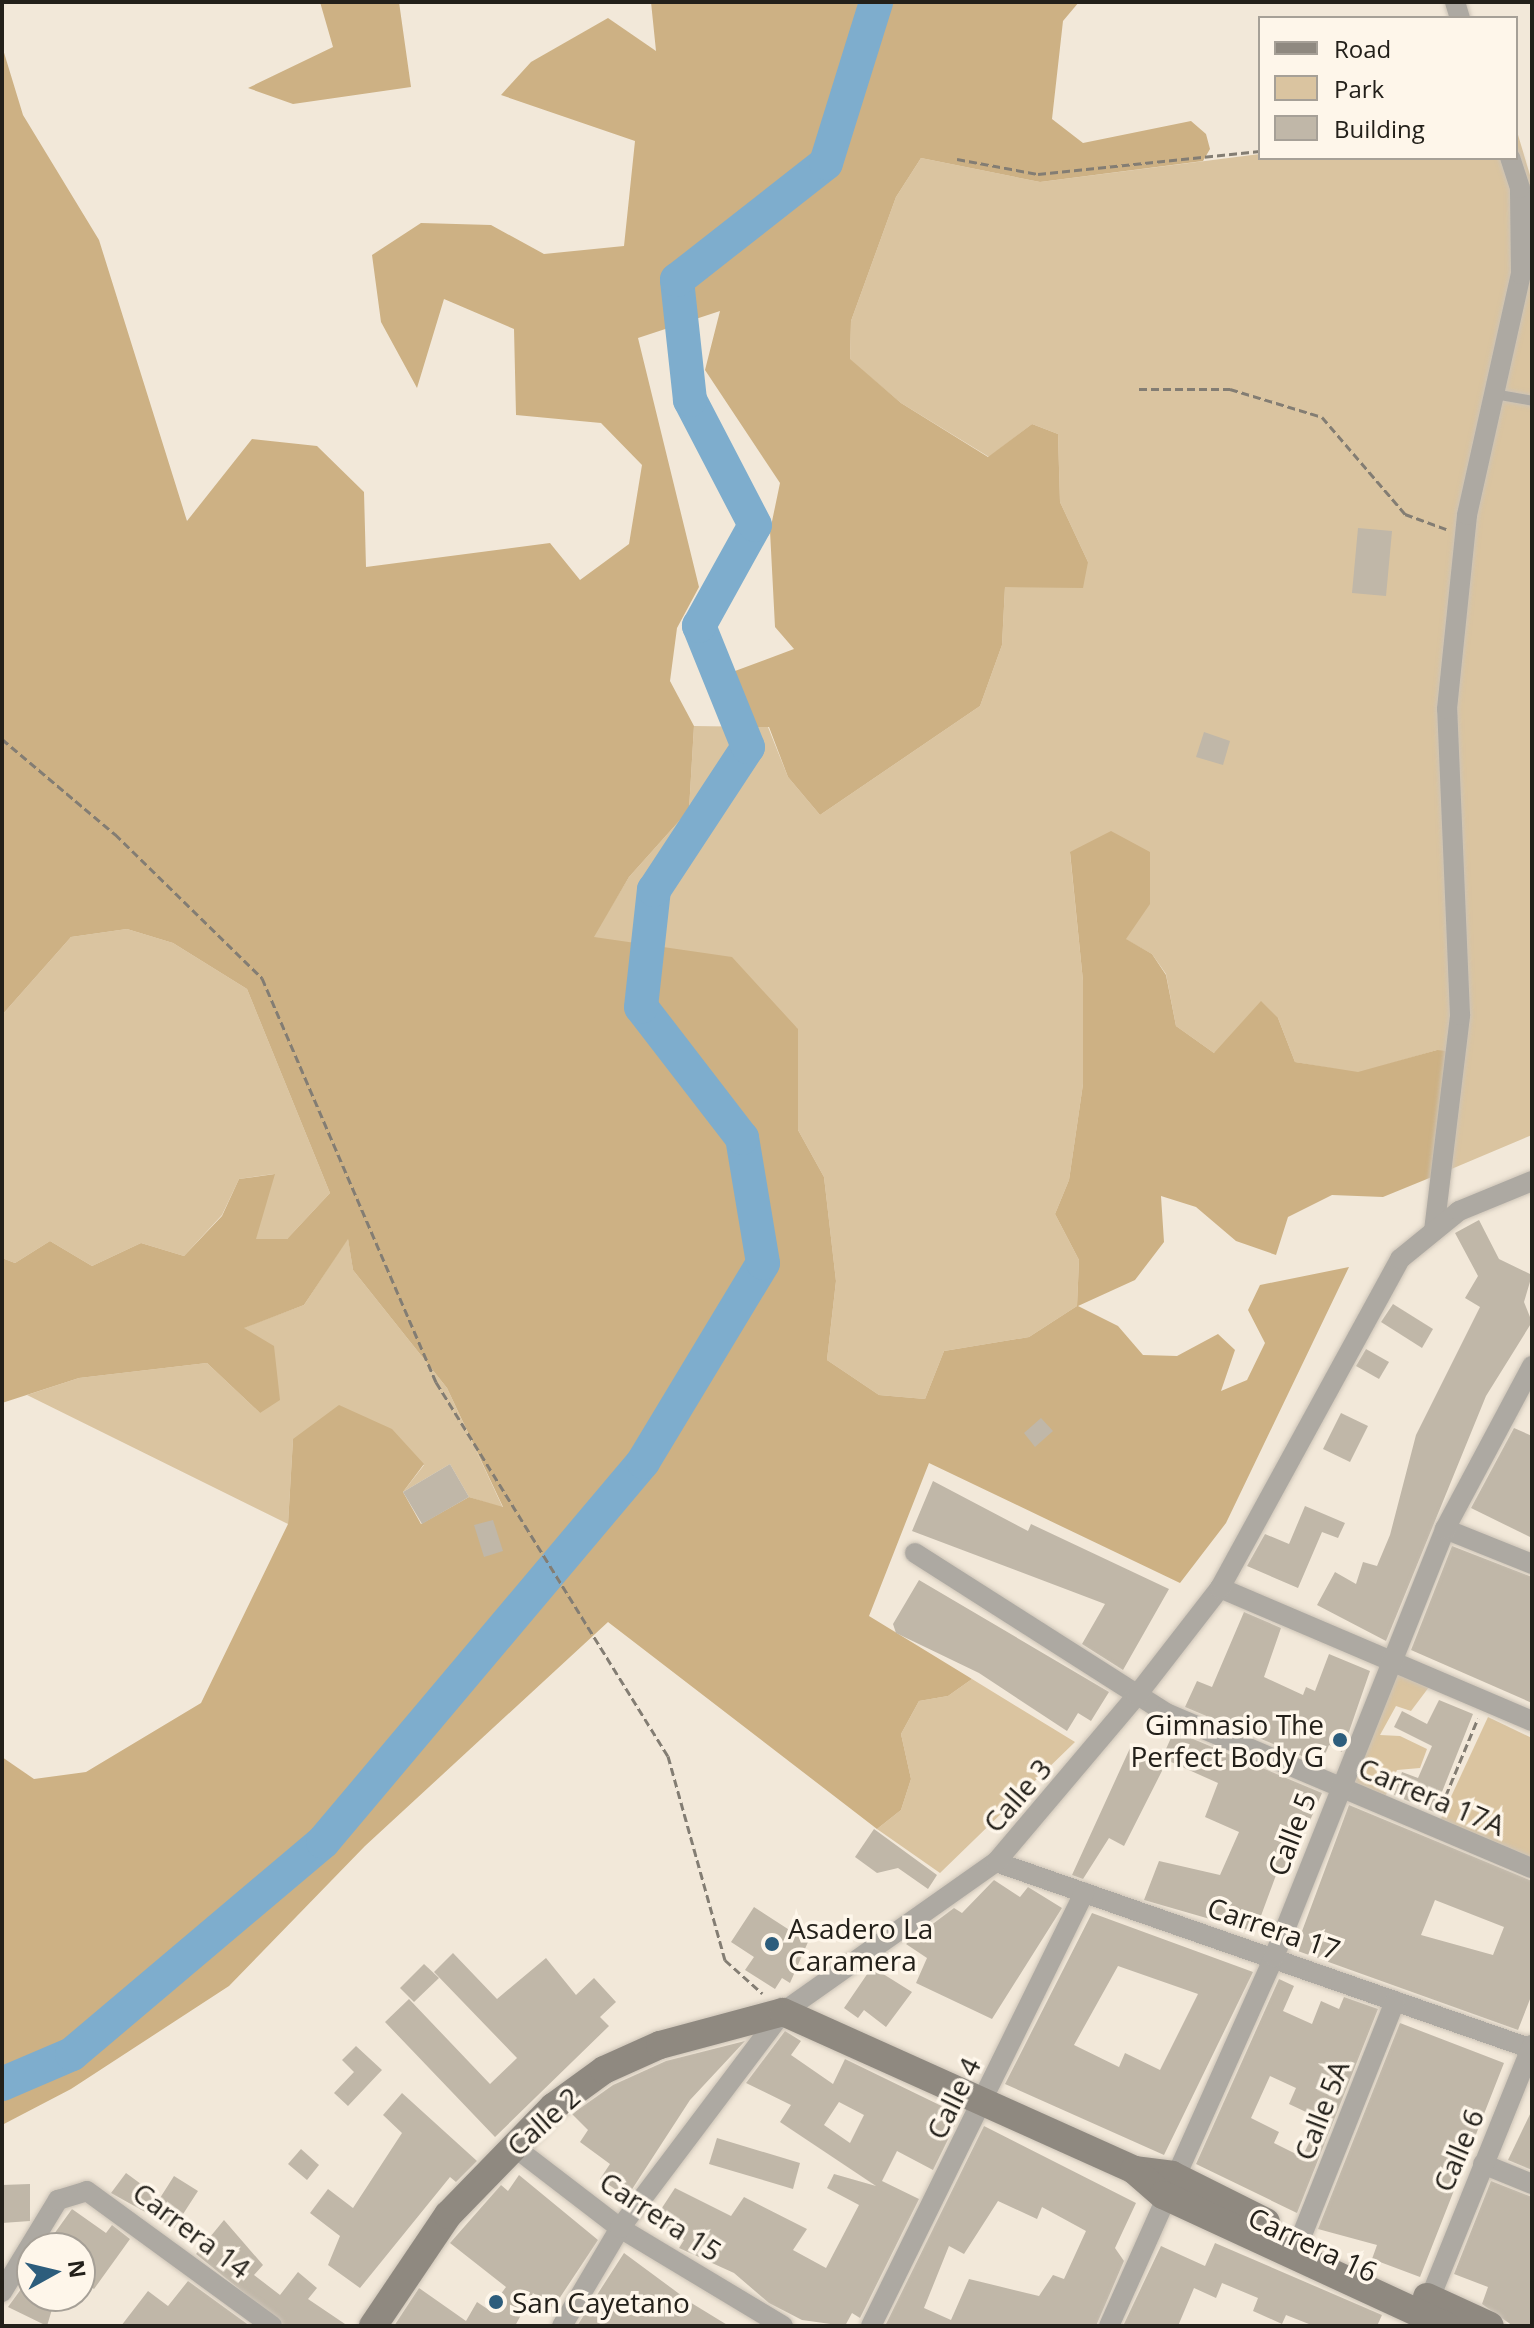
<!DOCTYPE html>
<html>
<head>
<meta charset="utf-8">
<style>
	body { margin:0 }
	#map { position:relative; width:1534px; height:2328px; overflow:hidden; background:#f2e8d9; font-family:"Open Sans",sans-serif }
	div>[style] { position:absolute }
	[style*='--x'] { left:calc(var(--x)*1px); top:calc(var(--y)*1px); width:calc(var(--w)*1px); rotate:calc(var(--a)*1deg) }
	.green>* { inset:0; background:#dac4a0 }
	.forest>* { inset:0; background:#cdb184 }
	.river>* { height:34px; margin:-17px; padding:0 17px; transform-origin:17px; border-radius:17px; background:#7eadcd }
	.building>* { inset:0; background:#c0b7a8 }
	.path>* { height:3px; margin-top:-1.5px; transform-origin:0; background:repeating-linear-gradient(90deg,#837d73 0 8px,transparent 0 12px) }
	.roads { filter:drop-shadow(0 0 2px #cdc4b7) drop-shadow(0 0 2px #cdc4b7) }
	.lane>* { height:10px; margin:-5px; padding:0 5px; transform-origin:5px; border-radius:5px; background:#ada9a2 }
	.street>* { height:20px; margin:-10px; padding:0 10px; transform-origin:10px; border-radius:10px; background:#ada9a2 }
	.secondary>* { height:28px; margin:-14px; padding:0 14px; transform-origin:14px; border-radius:14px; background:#8f8980 }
	.dots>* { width:22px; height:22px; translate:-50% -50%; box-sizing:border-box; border:4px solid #fef6ea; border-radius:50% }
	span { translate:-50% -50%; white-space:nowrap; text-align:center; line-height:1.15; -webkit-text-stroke:7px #fef6ea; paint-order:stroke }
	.poi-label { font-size:28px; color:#23201a }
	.right { translate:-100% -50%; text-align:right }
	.left { translate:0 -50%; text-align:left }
	.street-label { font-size:28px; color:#23201a }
	.frame { position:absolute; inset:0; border:4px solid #23201a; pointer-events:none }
	.legend { position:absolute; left:1258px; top:16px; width:260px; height:144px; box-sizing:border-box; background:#fef6ea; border:2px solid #a6a097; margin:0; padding:10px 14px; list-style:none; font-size:24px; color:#23201a }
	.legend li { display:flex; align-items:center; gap:16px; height:40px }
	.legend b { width:40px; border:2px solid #a6a097 }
	.north { position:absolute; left:16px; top:2232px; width:80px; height:80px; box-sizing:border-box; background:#fef6ea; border:2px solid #a6a097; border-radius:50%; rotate:82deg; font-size:22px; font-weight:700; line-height:32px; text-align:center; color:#23201a }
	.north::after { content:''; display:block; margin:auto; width:28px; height:36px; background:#2d5d7c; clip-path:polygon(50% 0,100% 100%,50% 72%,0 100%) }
</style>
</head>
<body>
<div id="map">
	<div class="green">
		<i style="clip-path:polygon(1516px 128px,1532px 182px,1532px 1135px,1449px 1170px,1437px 1050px,1358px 1073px,1295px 1062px,1278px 1018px,1214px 1053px,1176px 1026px,1166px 974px,1152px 954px,1125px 939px,1149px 904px,1070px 853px,1083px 981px,1083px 1084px,1069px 1180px,1055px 1214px,1079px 1260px,1077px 1306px,1029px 1337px,944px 1351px,925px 1399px,879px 1395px,827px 1360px,836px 1281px,824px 1177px,798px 1130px,797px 1028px,593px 937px,629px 877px,689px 810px,694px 726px,768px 727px,788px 777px,820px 815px,980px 706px,1002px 645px,1005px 587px,1088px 562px,1060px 502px,1058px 434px,1032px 424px,989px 457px,901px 403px,850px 360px,851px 321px,896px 197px,921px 158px,1040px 182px,1260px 154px,1516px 158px)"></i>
		<i style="clip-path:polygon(127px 929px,173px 943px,247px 989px,330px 1193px,287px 1239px,255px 1240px,274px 1174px,239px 1179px,222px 1215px,184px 1256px,141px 1243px,92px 1266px,50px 1241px,15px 1263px,2px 1258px,2px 1015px,71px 937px)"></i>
		<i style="clip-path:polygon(348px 1238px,353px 1270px,447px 1388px,503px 1508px,469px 1497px,450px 1464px,403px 1492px,424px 1465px,293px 1439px,288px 1524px,27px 1395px,79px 1378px,207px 1363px,260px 1413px,243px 1328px,304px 1305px)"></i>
		<i style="clip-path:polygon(1398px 1667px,1432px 1683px,1411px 1711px,1396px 1706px,1380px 1735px,1400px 1736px,1427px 1749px,1420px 1768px,1397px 1770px,1383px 1801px,1346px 1785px)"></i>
		<i style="clip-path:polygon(972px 1679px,1075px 1742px,940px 1873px,877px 1829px,901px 1810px,911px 1779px,901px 1734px,919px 1701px,948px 1696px)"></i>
		<i style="clip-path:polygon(1488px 1717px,1532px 1738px,1532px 1870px,1437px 1827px)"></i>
	</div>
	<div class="forest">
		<i style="clip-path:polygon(320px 2px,399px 2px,411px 87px,293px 104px,248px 88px,333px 47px)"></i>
		<i style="clip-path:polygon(651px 2px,1079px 2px,1063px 21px,1052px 119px,1083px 143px,1191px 121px,1206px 134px,1210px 149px,1203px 161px,1040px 182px,921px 158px,896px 197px,851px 321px,850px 359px,901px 403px,988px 457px,1032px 424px,1058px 434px,1060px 502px,1088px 562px,1083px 588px,1005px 587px,1002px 645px,980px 706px,820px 815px,788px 777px,769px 727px,727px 727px,735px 671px,794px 649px,775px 627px,770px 531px,780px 483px,705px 370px,720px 311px,638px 338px,699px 587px,677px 628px,670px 681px,694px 726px,689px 810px,629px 877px,594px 937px,732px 957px,798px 1029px,798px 1130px,824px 1177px,836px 1281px,827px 1360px,879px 1395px,925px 1399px,944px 1351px,1029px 1337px,1077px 1306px,1079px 1260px,1055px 1214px,1069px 1180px,1083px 1084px,1083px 981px,1070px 852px,1111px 831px,1150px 852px,1150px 904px,1126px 939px,1152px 954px,1166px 975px,1176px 1026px,1214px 1053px,1261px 1001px,1278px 1018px,1295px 1062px,1358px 1072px,1437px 1050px,1463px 1053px,1449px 1170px,1383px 1197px,1332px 1195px,1288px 1217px,1276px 1255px,1236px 1241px,1196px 1207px,1161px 1196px,1164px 1242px,1135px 1280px,1078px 1306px,1118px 1326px,1143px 1355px,1177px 1356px,1218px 1334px,1235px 1350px,1221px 1391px,1247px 1380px,1265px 1343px,1248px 1310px,1260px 1285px,1349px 1267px,1226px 1523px,1180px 1583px,929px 1463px,869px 1616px,972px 1679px,948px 1696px,919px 1701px,901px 1734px,911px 1779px,901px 1810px,877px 1829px,608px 1622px,365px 1846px,229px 1986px,71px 2089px,2px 2125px,2px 1757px,34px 1779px,86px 1772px,201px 1703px,288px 1524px,293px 1439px,339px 1405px,392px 1429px,424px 1464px,403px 1492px,421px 1524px,469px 1497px,503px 1507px,447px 1388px,353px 1270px,348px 1239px,304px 1305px,244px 1328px,274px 1346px,280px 1400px,260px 1413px,207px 1363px,79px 1378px,2px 1403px,2px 1258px,15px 1263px,50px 1241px,92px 1266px,141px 1243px,184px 1256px,222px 1216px,239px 1179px,275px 1174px,256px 1239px,287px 1239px,330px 1193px,247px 989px,173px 943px,127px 929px,71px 937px,2px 1015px,2px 46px,23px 115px,99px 240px,187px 521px,252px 439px,317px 446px,364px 492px,366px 567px,550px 543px,580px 580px,629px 544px,642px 465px,601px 423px,516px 415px,514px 329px,444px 299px,417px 388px,381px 322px,372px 255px,421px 223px,491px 225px,544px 254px,624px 246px,635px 141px,501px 95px,531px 62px,608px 18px,656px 51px)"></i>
	</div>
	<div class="river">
		<i style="--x:2;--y:2084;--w:76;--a:-23.2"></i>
		<i style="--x:72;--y:2054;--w:329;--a:-40.2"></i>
		<i style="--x:323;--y:1842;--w:497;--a:-49.9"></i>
		<i style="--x:643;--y:1462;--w:232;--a:-58.9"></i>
		<i style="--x:763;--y:1263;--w:127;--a:-99.5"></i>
		<i style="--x:742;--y:1138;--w:165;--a:-127.6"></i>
		<i style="--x:641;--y:1007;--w:118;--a:-83.7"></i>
		<i style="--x:654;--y:890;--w:171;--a:-56.7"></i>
		<i style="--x:748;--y:747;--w:131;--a:-112"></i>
		<i style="--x:699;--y:626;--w:115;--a:-61"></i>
		<i style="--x:755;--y:525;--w:141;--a:-117.5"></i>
		<i style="--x:690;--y:400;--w:121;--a:-96.2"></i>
		<i style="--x:677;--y:280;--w:189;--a:-38.1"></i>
		<i style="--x:826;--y:163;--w:169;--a:-72.7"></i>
	</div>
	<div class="building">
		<i style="clip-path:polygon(1358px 528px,1392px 531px,1386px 596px,1352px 593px)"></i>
		<i style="clip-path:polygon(1204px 732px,1230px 741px,1223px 765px,1196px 757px)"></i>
		<i style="clip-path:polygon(1479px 1220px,1499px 1259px,1532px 1275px,1524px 1302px,1532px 1322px,1486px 1396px,1386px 1641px,1317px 1605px,1335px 1572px,1356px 1584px,1363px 1562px,1377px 1566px,1390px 1535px,1416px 1435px,1480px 1307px,1465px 1298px,1478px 1276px,1455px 1233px)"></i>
		<i style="clip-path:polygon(1393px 1304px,1433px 1329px,1422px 1348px,1381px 1322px)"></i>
		<i style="clip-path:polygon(1366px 1349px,1389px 1362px,1379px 1379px,1356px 1366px)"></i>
		<i style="clip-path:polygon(1341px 1413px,1368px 1426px,1350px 1462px,1323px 1449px)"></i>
		<i style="clip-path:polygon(1041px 1418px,1053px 1431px,1035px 1447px,1024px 1433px)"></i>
		<i style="clip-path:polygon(1514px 1428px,1532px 1436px,1532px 1538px,1471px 1508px)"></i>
		<i style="clip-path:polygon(450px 1464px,469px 1497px,422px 1524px,403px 1492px)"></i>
		<i style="clip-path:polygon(933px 1481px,1028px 1531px,1031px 1524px,1169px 1589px,1123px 1670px,1082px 1644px,1105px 1604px,912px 1531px)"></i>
		<i style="clip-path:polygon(1305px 1506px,1345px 1523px,1338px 1538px,1322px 1532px,1298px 1588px,1247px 1566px,1265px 1534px,1289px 1544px)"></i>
		<i style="clip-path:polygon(493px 1520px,503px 1551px,484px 1557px,474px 1525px)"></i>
		<i style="clip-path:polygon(1452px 1546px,1532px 1577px,1532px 1703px,1411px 1650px)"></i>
		<i style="clip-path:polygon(919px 1580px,1109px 1692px,1091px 1721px,1078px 1713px,1067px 1731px,979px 1673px,896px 1633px,893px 1624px)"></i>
		<i style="clip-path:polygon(1244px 1612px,1281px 1628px,1264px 1677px,1303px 1695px,1306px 1687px,1315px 1691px,1329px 1654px,1370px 1671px,1342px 1752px,1329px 1745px,1321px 1764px,1185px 1707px,1197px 1681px,1212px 1687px)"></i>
		<i style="clip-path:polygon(1439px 1700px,1473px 1714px,1434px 1812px,1394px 1795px,1402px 1772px,1418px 1778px,1432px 1746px,1394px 1727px,1402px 1711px,1427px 1724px)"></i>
		<i style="clip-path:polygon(1174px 1731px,1322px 1793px,1288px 1871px,1279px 1867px,1255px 1932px,1144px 1900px,1159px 1861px,1220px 1875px,1239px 1832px,1205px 1817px,1218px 1783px,1162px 1758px)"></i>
		<i style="clip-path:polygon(1131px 1746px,1166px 1763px,1124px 1846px,1109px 1838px,1083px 1879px,1072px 1875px)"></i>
		<i style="clip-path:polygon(evenodd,1349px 1805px,1532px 1881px,1532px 1994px,1518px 2030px,1295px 1950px,1349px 1805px,1435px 1900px,1504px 1927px,1493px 1955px,1421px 1935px,1435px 1900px)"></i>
		<i style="clip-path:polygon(874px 1829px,937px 1875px,928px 1889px,898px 1868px,877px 1873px,855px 1857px)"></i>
		<i style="clip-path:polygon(994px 1880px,1020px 1897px,1028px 1887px,1062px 1908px,992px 2019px,916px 1983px,927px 1958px,906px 1944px,954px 1908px,962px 1913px)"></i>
		<i style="clip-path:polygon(754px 1907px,808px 1942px,790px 1983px,782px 1978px,775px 1989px,745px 1970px,754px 1957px,731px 1942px)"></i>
		<i style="clip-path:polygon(evenodd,1092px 1913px,1253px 1972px,1164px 2155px,1005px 2084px,1092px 1913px,1118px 1966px,1198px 1994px,1160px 2070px,1125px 2053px,1119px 2067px,1074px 2045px,1118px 1966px)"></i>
		<i style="clip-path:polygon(453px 1953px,497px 1999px,546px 1958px,576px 1995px,594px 1978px,616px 2002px,600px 2017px,609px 2026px,495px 2137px,385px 2022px,409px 1999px,490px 2084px,517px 2058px,434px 1972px)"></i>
		<i style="clip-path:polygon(424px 1964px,439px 1978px,414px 2002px,400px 1988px)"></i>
		<i style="clip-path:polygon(872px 1967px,912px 1992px,886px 2027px,864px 2010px,858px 2018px,844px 2008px)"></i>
		<i style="clip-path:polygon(evenodd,1279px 1979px,1294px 1986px,1283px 2011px,1312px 2024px,1321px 2001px,1339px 2009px,1344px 1997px,1378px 2009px,1297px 2213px,1196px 2164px,1279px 1979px,1270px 2076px,1296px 2088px,1289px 2104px,1321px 2119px,1302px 2157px,1274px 2143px,1279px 2132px,1251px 2118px,1270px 2076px)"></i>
		<i style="clip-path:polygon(1400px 2023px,1504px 2063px,1420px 2277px,1372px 2259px,1377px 2245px,1318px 2229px)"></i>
		<i style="clip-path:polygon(evenodd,785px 2031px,801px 2041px,791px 2055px,833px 2084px,845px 2059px,960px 2115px,933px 2170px,897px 2151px,882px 2181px,919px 2199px,860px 2318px,852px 2313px,845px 2326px,802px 2320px,769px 2303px,734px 2273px,679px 2248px,684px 2240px,654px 2220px,675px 2188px,731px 2216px,744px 2197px,807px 2229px,793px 2250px,826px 2268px,859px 2205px,827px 2188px,834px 2174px,876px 2186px,780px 2122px,791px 2105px,746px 2083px,785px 2031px,839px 2102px,864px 2115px,850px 2143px,824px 2125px,839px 2102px)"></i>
		<i style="clip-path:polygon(745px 2041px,690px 2100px,627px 2197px,600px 2179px,610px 2164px,580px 2142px,588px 2130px,572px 2114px,613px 2085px,666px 2061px)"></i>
		<i style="clip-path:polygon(356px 2046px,382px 2070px,348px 2106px,334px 2093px,354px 2072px,342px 2060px)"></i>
		<i style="clip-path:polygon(402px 2093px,477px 2161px,456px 2182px,450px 2177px,360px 2288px,328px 2265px,340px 2236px,310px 2213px,328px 2189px,353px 2208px,402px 2133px,383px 2115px)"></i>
		<i style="clip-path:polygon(1532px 2110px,1532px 2170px,1508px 2160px)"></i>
		<i style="clip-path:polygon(evenodd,984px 2126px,1136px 2203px,1115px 2248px,1124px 2261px,1096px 2326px,885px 2326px,984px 2126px,998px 2201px,1037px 2219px,1042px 2207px,1086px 2231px,1064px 2279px,1053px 2275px,1039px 2296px,969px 2279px,951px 2320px,924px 2308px,949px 2246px,964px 2254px,998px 2201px)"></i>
		<i style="clip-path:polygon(717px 2138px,800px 2163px,793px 2189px,709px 2164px)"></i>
		<i style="clip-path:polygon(301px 2149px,319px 2165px,307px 2180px,288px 2164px)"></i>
		<i style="clip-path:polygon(126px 2173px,160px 2198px,174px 2176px,198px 2191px,174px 2228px,111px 2193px)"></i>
		<i style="clip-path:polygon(519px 2175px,598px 2240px,553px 2308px,533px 2293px,515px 2326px,394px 2326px,419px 2288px,466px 2321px,477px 2302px,489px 2310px,506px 2287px,450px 2243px,501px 2185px,508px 2191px)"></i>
		<i style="clip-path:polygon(1491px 2181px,1532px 2197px,1532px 2326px,1513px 2326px,1482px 2304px,1488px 2287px,1454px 2274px)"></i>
		<i style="clip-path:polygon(30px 2184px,30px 2221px,2px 2223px,2px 2185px)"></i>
		<i style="clip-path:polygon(72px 2209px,106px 2233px,112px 2225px,130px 2239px,94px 2289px,80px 2279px,86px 2261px,80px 2248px,44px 2248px)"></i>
		<i style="clip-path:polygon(224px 2220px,263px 2265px,254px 2275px,280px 2295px,298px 2272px,317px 2288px,308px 2299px,348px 2326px,285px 2326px,196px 2254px)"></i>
		<i style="clip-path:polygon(1215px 2243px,1382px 2315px,1377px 2326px,1314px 2326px,1286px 2315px,1282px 2324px,1253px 2311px,1258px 2298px,1222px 2283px,1216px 2298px,1194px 2288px,1178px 2326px,1123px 2326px,1161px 2246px,1205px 2266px)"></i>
		<i style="clip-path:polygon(624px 2253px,693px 2304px,729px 2326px,577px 2326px)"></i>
		<i style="clip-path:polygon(32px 2274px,32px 2296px,56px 2296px,47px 2326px,8px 2307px)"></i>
		<i style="clip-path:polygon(188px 2281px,250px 2326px,121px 2326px,148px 2291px,168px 2306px)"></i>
	</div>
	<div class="path">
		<i style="--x:957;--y:159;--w:82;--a:10.5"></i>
		<i style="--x:1038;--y:174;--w:223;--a:-5.9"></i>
		<i style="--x:1139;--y:389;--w:91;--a:0"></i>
		<i style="--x:1230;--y:389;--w:96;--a:16.9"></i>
		<i style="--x:1322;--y:417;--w:128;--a:49.4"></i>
		<i style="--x:1405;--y:514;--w:44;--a:20.1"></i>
		<i style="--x:2;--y:739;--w:148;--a:40.1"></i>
		<i style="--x:115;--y:834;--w:206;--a:44.4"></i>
		<i style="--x:262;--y:978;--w:440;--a:66.7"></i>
		<i style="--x:436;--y:1382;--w:440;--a:58.2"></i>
		<i style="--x:668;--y:1756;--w:212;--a:74.4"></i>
		<i style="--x:725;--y:1960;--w:50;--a:41.7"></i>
		<i style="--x:1441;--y:1807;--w:96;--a:-67.4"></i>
	</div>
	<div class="roads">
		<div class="lane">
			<i style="--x:1494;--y:394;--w:39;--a:10"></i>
		</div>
		<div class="street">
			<i style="--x:1455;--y:2;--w:17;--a:73"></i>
			<i style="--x:1434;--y:1231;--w:218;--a:-83.1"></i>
			<i style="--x:1460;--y:1015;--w:306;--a:-92.4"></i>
			<i style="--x:1447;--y:709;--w:195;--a:-84.1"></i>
			<i style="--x:1467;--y:515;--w:247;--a:-77.4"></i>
			<i style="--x:1521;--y:274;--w:86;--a:-90.7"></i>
			<i style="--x:1520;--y:188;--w:32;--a:-108"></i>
			<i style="--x:1445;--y:1529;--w:94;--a:21.9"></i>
			<i style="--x:915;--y:1553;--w:298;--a:32.5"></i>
			<i style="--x:1166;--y:1713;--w:397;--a:23"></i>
			<i style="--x:1220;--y:1588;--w:339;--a:23.1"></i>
			<i style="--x:996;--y:1862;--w:568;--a:19.23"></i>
			<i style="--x:513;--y:2146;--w:135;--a:37.5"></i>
			<i style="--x:620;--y:2228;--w:190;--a:31"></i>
			<i style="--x:1483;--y:2164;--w:53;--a:22.2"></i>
			<i style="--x:1300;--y:2240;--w:257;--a:-68.3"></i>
			<i style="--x:2;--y:2292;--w:108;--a:-58.7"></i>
			<i style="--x:58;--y:2200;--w:30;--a:-17"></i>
			<i style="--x:87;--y:2191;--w:229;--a:36.1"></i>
			<i style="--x:1426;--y:2308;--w:284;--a:-68"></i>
			<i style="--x:562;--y:2326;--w:114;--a:-59.4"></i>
			<i style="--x:620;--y:2228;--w:271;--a:-53"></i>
			<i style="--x:783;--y:2012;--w:261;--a:-35.2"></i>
			<i style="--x:996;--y:1862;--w:219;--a:-49.8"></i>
			<i style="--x:1137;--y:1695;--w:135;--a:-52.2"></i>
			<i style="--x:1220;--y:1588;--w:375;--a:-61.3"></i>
			<i style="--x:1400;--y:1259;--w:76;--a:-39.1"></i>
			<i style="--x:1459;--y:1211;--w:79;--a:-22.3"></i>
			<i style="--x:871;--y:2326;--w:483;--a:-63.8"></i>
			<i style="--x:1109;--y:2326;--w:404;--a:-65.9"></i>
			<i style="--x:1274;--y:1957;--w:461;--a:-68.2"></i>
			<i style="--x:1445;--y:1529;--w:185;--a:-61.9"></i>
		</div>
		<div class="secondary">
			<i style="--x:1134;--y:2170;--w:38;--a:7"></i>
			<i style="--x:1172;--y:2175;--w:105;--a:26.6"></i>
			<i style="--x:1427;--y:2297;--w:69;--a:24.7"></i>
			<i style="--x:373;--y:2326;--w:134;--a:-56"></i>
			<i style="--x:448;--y:2215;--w:151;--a:-45.8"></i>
			<i style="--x:553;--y:2107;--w:63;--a:-36"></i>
			<i style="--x:604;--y:2070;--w:61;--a:-24.1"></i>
			<i style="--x:660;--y:2045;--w:127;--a:-15"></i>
			<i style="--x:783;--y:2012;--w:385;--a:24.2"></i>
			<i style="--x:1134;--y:2170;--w:38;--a:41"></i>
			<i style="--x:1163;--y:2195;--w:312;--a:24.8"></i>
		</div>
	</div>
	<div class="dots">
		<i style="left:1340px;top:1740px;background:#2d5d7c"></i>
		<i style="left:772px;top:1944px;background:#2d5d7c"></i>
		<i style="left:496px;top:2302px;background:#2d5d7c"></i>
	</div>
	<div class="poi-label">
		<span class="right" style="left:1324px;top:1740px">Gimnasio The<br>Perfect Body G</span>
		<span class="left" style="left:788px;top:1944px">Asadero La<br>Caramera</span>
		<span class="left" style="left:512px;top:2302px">San Cayetano</span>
	</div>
	<div class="street-label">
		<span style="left:1017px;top:1795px;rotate:-49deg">Calle 3</span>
		<span style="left:1432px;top:1796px;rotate:23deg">Carrera 17A</span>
		<span style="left:1291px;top:1834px;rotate:-69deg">Calle 5</span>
		<span style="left:1274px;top:1928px;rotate:19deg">Carrera 17</span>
		<span style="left:953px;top:2098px;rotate:-64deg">Calle 4</span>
		<span style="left:1321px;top:2110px;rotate:-69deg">Calle 5A</span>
		<span style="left:543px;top:2121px;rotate:-42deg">Calle 2</span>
		<span style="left:1458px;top:2150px;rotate:-67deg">Calle 6</span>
		<span style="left:661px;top:2216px;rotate:33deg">Carrera 15</span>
		<span style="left:192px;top:2230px;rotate:37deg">Carrera 14</span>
		<span style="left:1313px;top:2244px;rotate:25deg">Carrera 16</span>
	</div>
	<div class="frame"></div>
	<ul class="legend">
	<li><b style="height:10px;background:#8f8980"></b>Road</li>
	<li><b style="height:22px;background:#dac4a0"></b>Park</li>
	<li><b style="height:22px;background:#c0b7a8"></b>Building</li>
	</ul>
	<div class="north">N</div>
</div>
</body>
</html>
